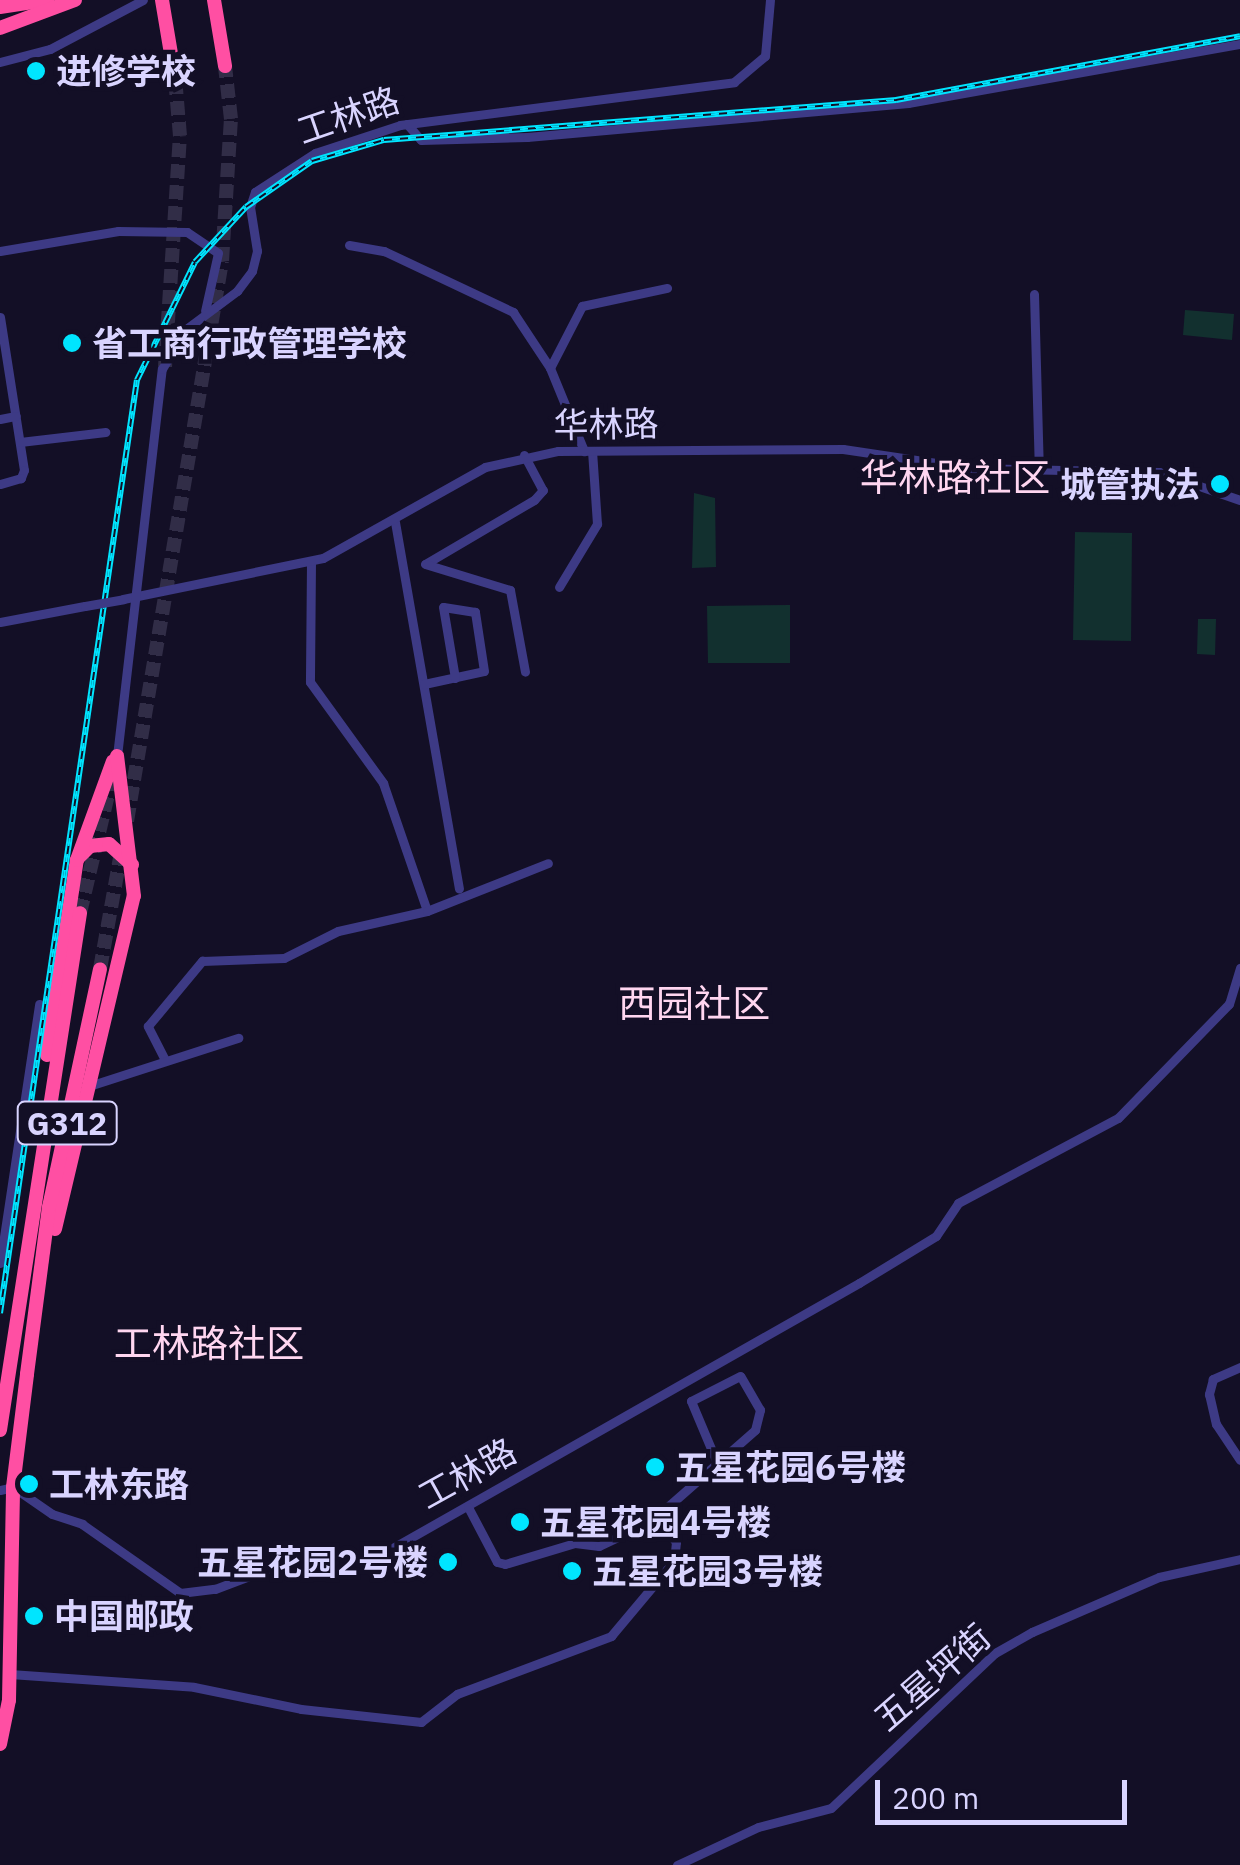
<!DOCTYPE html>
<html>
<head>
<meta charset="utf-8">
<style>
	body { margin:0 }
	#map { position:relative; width:1240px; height:1865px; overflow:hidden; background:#130f26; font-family:"IBM Plex Sans","Noto Sans SC",sans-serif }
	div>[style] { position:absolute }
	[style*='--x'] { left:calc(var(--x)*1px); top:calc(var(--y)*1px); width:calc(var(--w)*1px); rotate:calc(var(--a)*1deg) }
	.green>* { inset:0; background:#12302f }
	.highway-tunnel>* { height:14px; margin-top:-7px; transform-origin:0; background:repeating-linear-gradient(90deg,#312d47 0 14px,transparent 0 21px) }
	.minor>* { height:9px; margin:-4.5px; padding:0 4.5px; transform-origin:4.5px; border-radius:4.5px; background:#3d3a85 }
	.highway>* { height:14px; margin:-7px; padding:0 7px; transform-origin:7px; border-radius:7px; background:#ff4fa3 }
	.rail>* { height:6px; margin-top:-3px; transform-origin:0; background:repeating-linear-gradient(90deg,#130f26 0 8px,#00e5ff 0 16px); box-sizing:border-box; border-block:2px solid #00e5ff }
	.minor-bridge>* { height:9px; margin:-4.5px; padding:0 4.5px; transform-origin:4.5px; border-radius:4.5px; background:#3d3a85 }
	.dots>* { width:28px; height:28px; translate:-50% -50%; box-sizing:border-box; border:5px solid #130f26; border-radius:50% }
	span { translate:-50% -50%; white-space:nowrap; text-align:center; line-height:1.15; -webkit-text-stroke:9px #130f26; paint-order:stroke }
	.shield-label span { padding:2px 8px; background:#130f26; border:2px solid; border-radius:8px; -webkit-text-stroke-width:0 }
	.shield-label { font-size:32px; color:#d9d4ff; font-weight:700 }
	.poi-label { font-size:35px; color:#d9d4ff; font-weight:700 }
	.left { translate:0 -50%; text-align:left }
	.right { translate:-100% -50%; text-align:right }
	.street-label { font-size:35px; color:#d9d4ff }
	.neighbourhood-label { font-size:38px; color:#ffd6f0 }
	.scale { position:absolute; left:875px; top:1780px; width:252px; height:45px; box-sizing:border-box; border:5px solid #d9d4ff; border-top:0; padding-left:12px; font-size:30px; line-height:35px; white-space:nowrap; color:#d9d4ff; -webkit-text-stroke:8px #130f26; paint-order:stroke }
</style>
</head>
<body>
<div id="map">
	<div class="green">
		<i style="clip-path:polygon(1185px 310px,1234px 314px,1232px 340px,1183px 335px)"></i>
		<i style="clip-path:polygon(694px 493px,715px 498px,716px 567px,692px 568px)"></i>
		<i style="clip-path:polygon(1075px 532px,1132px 533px,1131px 641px,1073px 640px)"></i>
		<i style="clip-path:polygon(790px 605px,790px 663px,708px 663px,707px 606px)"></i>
		<i style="clip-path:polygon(1198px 619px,1216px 619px,1215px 655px,1197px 654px)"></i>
	</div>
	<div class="highway-tunnel">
		<i style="--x:165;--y:367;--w:231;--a:-86.3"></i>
		<i style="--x:180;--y:136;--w:58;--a:-94.9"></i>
		<i style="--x:127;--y:821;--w:568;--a:-80.37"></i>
		<i style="--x:222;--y:261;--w:142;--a:-86.4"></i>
		<i style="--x:231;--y:119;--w:53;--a:-96.5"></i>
		<i style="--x:80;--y:913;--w:152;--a:-76.7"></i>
		<i style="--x:100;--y:969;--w:124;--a:-79.8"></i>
	</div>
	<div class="minor">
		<i style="--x:0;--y:62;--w:52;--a:-14.6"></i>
		<i style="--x:50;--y:49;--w:105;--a:-27.8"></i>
		<i style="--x:407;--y:124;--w:21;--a:49"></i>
		<i style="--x:421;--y:140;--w:106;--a:-1.6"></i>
		<i style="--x:527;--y:137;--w:383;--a:-5.1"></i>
		<i style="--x:908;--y:103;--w:337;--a:-10.1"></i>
		<i style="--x:349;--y:245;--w:36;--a:10"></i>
		<i style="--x:384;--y:251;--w:143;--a:25.3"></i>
		<i style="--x:513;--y:312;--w:67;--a:56.5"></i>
		<i style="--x:550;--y:368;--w:90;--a:67.7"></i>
		<i style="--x:0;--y:251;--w:120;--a:-9.6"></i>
		<i style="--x:118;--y:231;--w:69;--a:0.8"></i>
		<i style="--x:187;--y:232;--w:37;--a:34"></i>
		<i style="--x:218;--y:253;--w:59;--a:102.6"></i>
		<i style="--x:1034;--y:294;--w:175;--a:88.4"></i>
		<i style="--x:0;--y:317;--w:155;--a:81.1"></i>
		<i style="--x:24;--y:470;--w:9;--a:111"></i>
		<i style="--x:21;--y:478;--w:22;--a:164"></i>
		<i style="--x:550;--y:368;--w:70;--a:-62.7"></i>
		<i style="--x:582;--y:306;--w:87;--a:-12"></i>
		<i style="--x:0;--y:419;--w:16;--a:-11"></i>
		<i style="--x:20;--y:442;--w:86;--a:-6.7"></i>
		<i style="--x:524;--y:455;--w:40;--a:62"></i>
		<i style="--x:543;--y:490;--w:13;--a:132"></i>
		<i style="--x:534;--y:500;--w:126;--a:149.6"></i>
		<i style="--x:425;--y:564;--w:89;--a:17"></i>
		<i style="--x:510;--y:590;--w:83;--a:79.6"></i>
		<i style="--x:395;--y:522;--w:372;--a:80.1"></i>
		<i style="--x:311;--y:562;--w:120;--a:90.5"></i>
		<i style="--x:310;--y:682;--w:125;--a:54.1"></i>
		<i style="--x:383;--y:783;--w:135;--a:71"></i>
		<i style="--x:559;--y:587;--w:74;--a:-58.9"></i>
		<i style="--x:597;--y:524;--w:73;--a:-93.9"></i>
		<i style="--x:123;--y:599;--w:204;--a:-11.6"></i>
		<i style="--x:323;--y:558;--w:186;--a:-29.3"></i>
		<i style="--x:485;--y:467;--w:75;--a:-12.4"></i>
		<i style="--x:558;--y:451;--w:285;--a:-0.4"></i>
		<i style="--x:843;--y:449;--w:128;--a:8.5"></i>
		<i style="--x:970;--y:468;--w:189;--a:1.2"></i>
		<i style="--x:1159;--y:472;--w:86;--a:19.1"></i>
		<i style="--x:0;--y:622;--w:86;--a:-10.7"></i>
		<i style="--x:424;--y:684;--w:61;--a:-12.2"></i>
		<i style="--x:484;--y:671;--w:60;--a:-98.7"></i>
		<i style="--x:475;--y:612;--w:32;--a:-171"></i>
		<i style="--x:443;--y:607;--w:72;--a:80.4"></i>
		<i style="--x:117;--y:756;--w:390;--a:-83.4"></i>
		<i style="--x:162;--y:369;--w:47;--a:-59"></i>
		<i style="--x:186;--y:329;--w:64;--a:-36.7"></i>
		<i style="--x:237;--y:291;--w:25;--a:-53"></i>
		<i style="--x:252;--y:271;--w:21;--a:-76"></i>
		<i style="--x:257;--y:251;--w:45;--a:-99"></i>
		<i style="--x:250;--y:207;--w:16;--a:-72"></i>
		<i style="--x:255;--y:192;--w:72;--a:-33"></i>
		<i style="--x:315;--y:153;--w:89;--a:-18.2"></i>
		<i style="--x:400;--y:125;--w:337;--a:-7.3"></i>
		<i style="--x:734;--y:82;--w:40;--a:-40"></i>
		<i style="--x:765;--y:56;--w:56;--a:-84.9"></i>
		<i style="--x:164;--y:1058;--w:36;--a:-117"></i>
		<i style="--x:148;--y:1026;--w:85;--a:-50.3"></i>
		<i style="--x:202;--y:961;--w:82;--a:-2.1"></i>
		<i style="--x:284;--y:958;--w:60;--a:-26.6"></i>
		<i style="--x:338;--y:931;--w:91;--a:-12.7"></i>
		<i style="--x:427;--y:911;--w:130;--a:-21.6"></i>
		<i style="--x:89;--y:1086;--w:157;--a:-17.9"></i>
		<i style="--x:0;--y:1263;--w:262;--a:-81.4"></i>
		<i style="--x:1240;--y:1367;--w:30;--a:156"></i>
		<i style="--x:1213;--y:1379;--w:16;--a:105"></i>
		<i style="--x:1209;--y:1394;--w:31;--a:77"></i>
		<i style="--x:1216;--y:1424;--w:43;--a:56.3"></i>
		<i style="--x:0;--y:1490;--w:13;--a:-13"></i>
		<i style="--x:13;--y:1487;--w:47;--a:34.7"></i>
		<i style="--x:52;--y:1514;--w:32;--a:18"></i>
		<i style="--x:82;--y:1524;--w:120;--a:35.1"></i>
		<i style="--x:180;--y:1593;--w:35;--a:-7"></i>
		<i style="--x:215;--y:1589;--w:76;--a:-20.8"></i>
		<i style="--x:286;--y:1562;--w:51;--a:10.2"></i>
		<i style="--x:336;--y:1571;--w:33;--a:-16"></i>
		<i style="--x:368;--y:1562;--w:565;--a:-29.61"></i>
		<i style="--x:859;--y:1283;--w:90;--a:-31.4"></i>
		<i style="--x:936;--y:1236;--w:40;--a:-56"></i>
		<i style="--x:958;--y:1203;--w:181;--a:-28"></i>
		<i style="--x:1118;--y:1118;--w:159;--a:-45.8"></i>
		<i style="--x:1229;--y:1004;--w:38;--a:-73"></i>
		<i style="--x:468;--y:1507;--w:62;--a:62.2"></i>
		<i style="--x:497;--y:1562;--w:8;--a:14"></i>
		<i style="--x:505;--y:1564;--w:73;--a:-16.7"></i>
		<i style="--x:575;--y:1543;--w:24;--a:7"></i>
		<i style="--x:599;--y:1546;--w:49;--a:-25.5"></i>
		<i style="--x:643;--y:1525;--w:15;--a:-32"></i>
		<i style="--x:656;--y:1517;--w:132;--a:-41.3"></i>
		<i style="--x:755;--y:1430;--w:21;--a:-76"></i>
		<i style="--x:760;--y:1410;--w:39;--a:-120"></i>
		<i style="--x:740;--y:1376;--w:55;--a:153"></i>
		<i style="--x:691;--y:1401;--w:67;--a:67.2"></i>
		<i style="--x:10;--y:1674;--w:184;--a:4"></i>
		<i style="--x:194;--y:1687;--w:109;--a:11.6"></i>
		<i style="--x:301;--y:1709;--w:121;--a:6.2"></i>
		<i style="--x:421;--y:1722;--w:46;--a:-37.9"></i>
		<i style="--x:457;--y:1694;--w:165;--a:-20.6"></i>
		<i style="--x:611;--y:1636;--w:98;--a:-50"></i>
		<i style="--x:674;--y:1561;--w:19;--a:-84"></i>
		<i style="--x:676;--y:1542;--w:32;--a:-129"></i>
		<i style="--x:677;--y:1865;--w:89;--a:-25.1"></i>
		<i style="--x:758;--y:1827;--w:75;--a:-14.6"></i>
		<i style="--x:831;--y:1808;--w:226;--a:-43.4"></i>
		<i style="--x:995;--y:1653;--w:43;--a:-29.6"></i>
		<i style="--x:1032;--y:1632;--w:138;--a:-23.4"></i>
		<i style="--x:1159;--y:1577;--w:83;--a:-12.5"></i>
	</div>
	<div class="highway">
		<i style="--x:162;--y:0;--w:79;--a:80.5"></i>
		<i style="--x:214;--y:0;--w:67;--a:80.5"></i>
		<i style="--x:0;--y:7;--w:48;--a:-8.5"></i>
		<i style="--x:0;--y:28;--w:80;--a:-20.5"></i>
		<i style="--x:79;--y:857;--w:16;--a:-45"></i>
		<i style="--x:90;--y:846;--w:19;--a:-6"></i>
		<i style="--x:109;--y:844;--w:31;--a:42"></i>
		<i style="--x:47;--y:1055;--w:197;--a:-81.3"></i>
		<i style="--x:77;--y:860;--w:105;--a:-70"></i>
		<i style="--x:55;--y:1229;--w:342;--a:-76.7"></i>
		<i style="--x:134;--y:896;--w:141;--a:-96.9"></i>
		<i style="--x:0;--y:1430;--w:523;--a:-81.2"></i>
		<i style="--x:0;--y:1744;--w:45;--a:-78.4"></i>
		<i style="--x:9;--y:1700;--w:213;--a:-88.9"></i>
		<i style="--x:13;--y:1487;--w:114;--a:-82.9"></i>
		<i style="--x:27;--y:1374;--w:168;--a:-82.5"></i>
		<i style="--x:49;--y:1207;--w:243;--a:-77.9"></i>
	</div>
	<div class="rail">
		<i style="--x:0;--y:1313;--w:943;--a:-81.65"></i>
		<i style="--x:137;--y:380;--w:131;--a:-63.8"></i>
		<i style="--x:195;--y:262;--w:75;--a:-47.2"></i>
		<i style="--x:246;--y:207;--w:80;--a:-34.9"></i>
		<i style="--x:312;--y:161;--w:75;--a:-16.3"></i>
		<i style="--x:384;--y:140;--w:514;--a:-4.47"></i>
		<i style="--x:896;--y:100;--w:350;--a:-10.5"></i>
	</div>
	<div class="minor-bridge">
		<i style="--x:85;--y:606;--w:39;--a:-10"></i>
	</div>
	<div class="dots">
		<i style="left:36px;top:71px;background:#00e5ff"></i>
		<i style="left:72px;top:343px;background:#00e5ff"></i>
		<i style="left:1220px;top:484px;background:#00e5ff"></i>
		<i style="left:655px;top:1467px;background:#00e5ff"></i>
		<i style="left:29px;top:1484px;background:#00e5ff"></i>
		<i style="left:520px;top:1522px;background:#00e5ff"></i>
		<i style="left:448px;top:1562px;background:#00e5ff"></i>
		<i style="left:572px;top:1571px;background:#00e5ff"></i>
		<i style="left:34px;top:1616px;background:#00e5ff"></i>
	</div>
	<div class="shield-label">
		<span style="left:67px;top:1123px">G312</span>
	</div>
	<div class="poi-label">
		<span class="left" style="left:56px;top:71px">进修学校</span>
		<span class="left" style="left:92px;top:343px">省工商行政管理学校</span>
		<span class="right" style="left:1200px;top:484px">城管执法</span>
		<span class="left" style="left:675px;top:1467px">五星花园6号楼</span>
		<span class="left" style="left:49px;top:1484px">工林东路</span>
		<span class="left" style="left:540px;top:1522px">五星花园4号楼</span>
		<span class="right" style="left:428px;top:1562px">五星花园2号楼</span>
		<span class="left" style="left:592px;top:1571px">五星花园3号楼</span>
		<span class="left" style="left:54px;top:1616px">中国邮政</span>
	</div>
	<div class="street-label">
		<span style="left:348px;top:115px;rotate:-19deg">工林路</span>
		<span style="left:606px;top:424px;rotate:-1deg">华林路</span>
		<span style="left:467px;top:1473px;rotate:-29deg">工林路</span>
		<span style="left:932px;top:1677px;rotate:-41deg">五星坪街</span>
	</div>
	<div class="neighbourhood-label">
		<span style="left:955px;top:477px">华林路社区</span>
		<span style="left:694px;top:1003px">西园社区</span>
		<span style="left:209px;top:1343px">工林路社区</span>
	</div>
	<div class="scale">200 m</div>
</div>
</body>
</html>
